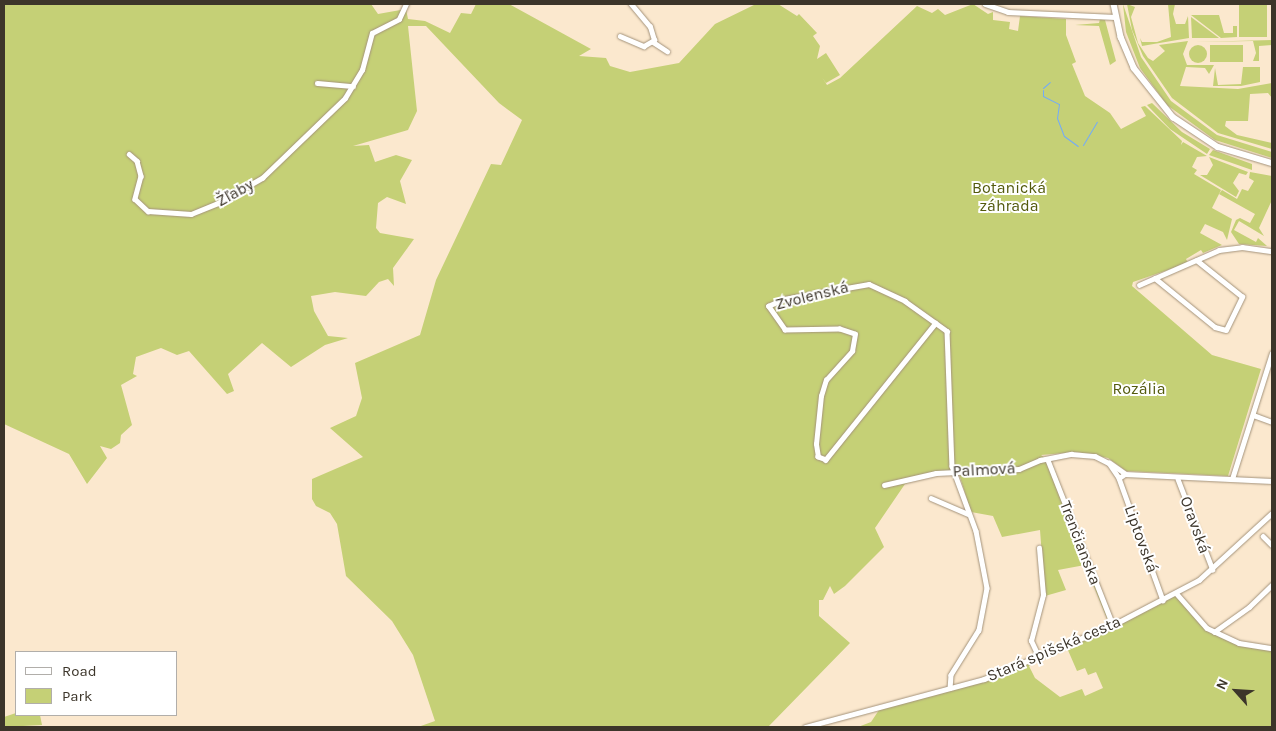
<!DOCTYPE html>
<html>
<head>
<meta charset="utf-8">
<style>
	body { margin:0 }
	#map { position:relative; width:1276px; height:731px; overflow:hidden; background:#fbe8ce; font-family:Karla,sans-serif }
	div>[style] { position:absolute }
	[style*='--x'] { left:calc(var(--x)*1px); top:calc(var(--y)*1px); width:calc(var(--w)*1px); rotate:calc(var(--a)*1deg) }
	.green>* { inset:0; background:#c5d076 }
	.round { border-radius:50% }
	.stream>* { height:1px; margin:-0.5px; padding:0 0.5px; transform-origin:0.5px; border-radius:0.5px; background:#73abf8 }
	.roads { filter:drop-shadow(0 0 1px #a4937b) drop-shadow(0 0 1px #a4937b) }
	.minor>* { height:4.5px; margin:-2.25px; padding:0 2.25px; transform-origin:2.25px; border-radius:2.25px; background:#fff }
	.tertiary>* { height:5.5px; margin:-2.75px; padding:0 2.75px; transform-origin:2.75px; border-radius:2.75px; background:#fff }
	span { translate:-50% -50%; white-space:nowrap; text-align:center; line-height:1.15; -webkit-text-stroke:4px #fff; paint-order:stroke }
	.park-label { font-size:16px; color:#535a0d }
	.street-label { font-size:16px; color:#3c352a }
	.frame { position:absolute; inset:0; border:5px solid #3c352a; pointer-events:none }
	.legend { position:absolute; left:15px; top:651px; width:162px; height:65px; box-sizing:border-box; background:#fff; border:1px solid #b1aeaa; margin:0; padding:6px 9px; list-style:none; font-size:15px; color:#3c352a }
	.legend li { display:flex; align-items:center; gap:10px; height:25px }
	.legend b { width:25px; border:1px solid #b1aeaa }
	.north { position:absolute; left:1211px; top:666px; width:50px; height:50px; -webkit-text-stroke:4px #fff; paint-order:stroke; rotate:296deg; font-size:14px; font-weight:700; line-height:20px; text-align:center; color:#3c352a }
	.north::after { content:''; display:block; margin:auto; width:18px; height:22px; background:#3c352a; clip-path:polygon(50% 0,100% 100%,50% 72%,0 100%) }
</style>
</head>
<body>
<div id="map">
	<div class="green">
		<i style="clip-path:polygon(evenodd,4px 4px,371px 4px,378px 14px,406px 9px,408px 19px,425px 21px,450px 33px,461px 13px,471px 14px,476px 4px,509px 4px,591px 49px,579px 56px,606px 58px,610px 66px,630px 72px,679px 63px,715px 24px,756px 4px,778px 4px,797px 16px,799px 14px,817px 33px,813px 36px,820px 46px,817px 59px,826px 53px,840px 75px,826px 83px,822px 77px,827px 85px,840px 78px,917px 6px,932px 13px,938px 9px,945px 15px,973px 4px,988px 14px,993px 12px,993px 20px,1010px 22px,1009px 29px,1018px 31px,1020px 16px,1066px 19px,1066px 35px,1076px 62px,1072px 64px,1085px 96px,1110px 113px,1121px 129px,1146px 116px,1141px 107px,1145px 106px,1182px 141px,1181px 145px,1183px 142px,1207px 156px,1197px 157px,1192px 167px,1197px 170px,1194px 174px,1221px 190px,1212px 208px,1232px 219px,1227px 240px,1223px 232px,1205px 224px,1200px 233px,1222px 245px,1203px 253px,1201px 250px,1186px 259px,1188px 263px,1133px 282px,1132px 286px,1212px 355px,1261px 369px,1228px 476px,1126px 471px,1108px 458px,1077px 452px,1041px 455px,1048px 460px,1113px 625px,1177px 594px,1202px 625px,1232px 640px,1272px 648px,1272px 727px,858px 727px,871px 722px,881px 707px,969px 683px,1110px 626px,1085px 565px,1058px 570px,1066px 590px,1045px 596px,1040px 530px,1002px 537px,993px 516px,971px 512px,959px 474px,931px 475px,905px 484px,875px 528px,884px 547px,845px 586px,834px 594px,830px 586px,823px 600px,819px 600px,819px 616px,850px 643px,768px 727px,418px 727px,435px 721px,413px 655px,392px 621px,346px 576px,337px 524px,330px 513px,316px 506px,312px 499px,312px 479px,363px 457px,330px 428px,356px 416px,362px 398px,355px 363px,420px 335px,436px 280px,491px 164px,501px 165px,522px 120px,499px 103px,426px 26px,408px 26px,417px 111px,408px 130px,353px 146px,369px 145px,375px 162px,396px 155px,412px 160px,400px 181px,406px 204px,387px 197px,378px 203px,376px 228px,380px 233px,414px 239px,393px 268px,394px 286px,388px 279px,379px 282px,366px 296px,335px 292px,311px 296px,314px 311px,328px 336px,348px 338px,325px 345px,291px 367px,262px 343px,228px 374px,234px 391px,227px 394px,189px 351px,177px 355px,161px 348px,136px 357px,133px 374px,137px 376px,121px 385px,132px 425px,121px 435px,120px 443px,111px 449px,100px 446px,107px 458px,87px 484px,69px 454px,4px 424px,4px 4px,1067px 648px,1077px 671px,1085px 668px,1088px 675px,1096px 672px,1103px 688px,1085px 696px,1082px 689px,1060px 697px,1035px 678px,1029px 666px,1067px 648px)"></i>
		<i style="clip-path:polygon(1123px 4px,1141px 57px,1171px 101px,1217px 135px,1272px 152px,1272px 158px,1215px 140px,1167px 105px,1140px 68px,1126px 32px)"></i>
		<i style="clip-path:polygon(1127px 4px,1135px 7px,1131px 17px,1138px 43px,1148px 58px,1153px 61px,1165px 51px,1159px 45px,1188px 41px,1183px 54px,1187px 65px,1214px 65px,1209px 74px,1205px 68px,1186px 67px,1180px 86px,1238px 89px,1272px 83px,1272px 98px,1268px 93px,1250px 94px,1248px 121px,1226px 121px,1225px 126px,1237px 135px,1272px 143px,1272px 149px,1218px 133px,1172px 98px,1143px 56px,1132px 30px)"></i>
		<i style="clip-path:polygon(1168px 4px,1175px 4px,1173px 14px,1176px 24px,1185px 24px,1188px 16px,1189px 38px,1142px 46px,1140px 38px,1142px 42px,1157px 42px,1171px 37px)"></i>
		<i style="clip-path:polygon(1239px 4px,1267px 4px,1267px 37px,1239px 37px)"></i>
		<i style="clip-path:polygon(1191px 15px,1219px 15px,1224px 33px,1233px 33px,1233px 26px,1237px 26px,1237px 37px,1221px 38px)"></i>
		<i style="clip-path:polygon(1191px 17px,1219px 38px,1192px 38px)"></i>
		<i style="clip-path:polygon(1100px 19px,1105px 20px,1116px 61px,1110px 65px,1099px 26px,1075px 25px,1099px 23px)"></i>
		<i style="clip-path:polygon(1272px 40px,1272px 45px,1259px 46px,1259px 61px,1253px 61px,1256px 53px,1253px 41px,1194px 42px)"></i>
		<i style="clip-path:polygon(1210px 45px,1243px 45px,1243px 62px,1210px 62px)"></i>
		<i class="round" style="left:1189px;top:45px;width:18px;height:18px"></i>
		<i style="clip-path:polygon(1243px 67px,1260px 67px,1260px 82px,1241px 86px,1213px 86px,1215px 68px,1218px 85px,1241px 84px)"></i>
		<i style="clip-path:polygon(1152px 103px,1182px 132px,1210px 149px,1207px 154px,1170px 129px,1147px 105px)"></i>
		<i style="clip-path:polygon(1213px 150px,1252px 164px,1252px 170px,1209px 155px)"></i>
		<i style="clip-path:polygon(1209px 157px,1248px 172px,1246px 175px,1239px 173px,1233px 183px,1239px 191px,1236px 197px,1200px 175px,1207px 175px,1213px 165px)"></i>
		<i style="clip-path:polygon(1250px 172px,1272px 176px,1272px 200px,1259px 228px,1264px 236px,1239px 221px,1234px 230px,1256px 242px,1258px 238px,1267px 246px,1239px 244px,1231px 232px,1236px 220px,1240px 218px,1250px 223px,1255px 214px,1219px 194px,1222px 190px,1237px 199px,1242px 189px,1248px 191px,1254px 181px,1249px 178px)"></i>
		<i style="clip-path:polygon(16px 713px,40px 715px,42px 725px,4px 727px,4px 717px)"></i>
	</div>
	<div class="stream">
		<i style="--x:1043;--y:88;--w:9;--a:-41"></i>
		<i style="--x:1043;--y:90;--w:6;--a:90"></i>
		<i style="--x:1043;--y:96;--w:18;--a:27"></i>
		<i style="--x:1059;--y:104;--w:14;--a:98"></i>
		<i style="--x:1057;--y:118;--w:19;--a:69"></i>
		<i style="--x:1064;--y:136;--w:17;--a:36"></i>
		<i style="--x:1083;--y:145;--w:27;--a:-59"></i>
	</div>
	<div class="roads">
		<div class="minor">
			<i style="--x:985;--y:4;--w:24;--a:19"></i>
			<i style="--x:1008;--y:12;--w:107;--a:2.7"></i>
			<i style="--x:620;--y:36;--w:26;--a:23"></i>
			<i style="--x:644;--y:46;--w:12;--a:-31"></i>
			<i style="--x:654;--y:40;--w:14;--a:-107"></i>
			<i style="--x:650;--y:27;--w:30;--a:-130"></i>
			<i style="--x:653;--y:42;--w:17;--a:33"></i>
			<i style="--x:317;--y:83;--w:36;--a:5"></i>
			<i style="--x:129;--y:154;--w:11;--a:41"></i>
			<i style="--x:137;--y:161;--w:16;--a:75"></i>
			<i style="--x:141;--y:176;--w:24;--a:105"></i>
			<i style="--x:135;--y:199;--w:18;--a:43"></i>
			<i style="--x:148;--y:211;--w:43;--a:4"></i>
			<i style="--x:191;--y:214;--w:29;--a:-22"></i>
			<i style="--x:218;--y:203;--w:51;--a:-29.6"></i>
			<i style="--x:262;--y:178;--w:115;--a:-43.9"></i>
			<i style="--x:345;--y:98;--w:33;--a:-59"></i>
			<i style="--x:362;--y:70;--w:38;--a:-75"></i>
			<i style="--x:372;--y:33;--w:30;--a:-27"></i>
			<i style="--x:399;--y:19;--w:17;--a:-65"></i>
			<i style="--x:1155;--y:278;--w:77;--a:39.2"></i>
			<i style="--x:1215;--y:327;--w:11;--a:15"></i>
			<i style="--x:1226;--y:330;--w:37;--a:-64"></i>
			<i style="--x:1242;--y:297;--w:58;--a:-141.3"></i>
			<i style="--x:1139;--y:285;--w:87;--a:-23.6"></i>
			<i style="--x:1219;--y:250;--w:23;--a:-7"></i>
			<i style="--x:1242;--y:247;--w:30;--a:8"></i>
			<i style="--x:936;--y:323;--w:176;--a:128.8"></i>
			<i style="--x:826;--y:460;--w:9;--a:-159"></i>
			<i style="--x:818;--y:457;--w:13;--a:-99"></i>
			<i style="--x:816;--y:444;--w:48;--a:-84.1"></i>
			<i style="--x:821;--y:396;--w:17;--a:-73"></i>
			<i style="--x:826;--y:380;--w:39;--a:-48"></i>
			<i style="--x:852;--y:351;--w:17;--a:-80"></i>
			<i style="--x:855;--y:334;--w:16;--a:-162"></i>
			<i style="--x:840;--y:329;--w:55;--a:179"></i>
			<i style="--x:785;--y:330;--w:29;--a:-125"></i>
			<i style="--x:768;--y:306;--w:17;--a:-24"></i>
			<i style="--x:784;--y:299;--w:86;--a:-10"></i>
			<i style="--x:869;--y:284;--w:40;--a:25"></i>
			<i style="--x:905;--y:301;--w:52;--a:35.5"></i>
			<i style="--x:947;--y:331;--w:135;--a:87.9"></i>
			<i style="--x:952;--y:466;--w:69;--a:69.7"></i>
			<i style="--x:976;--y:531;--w:58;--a:79.1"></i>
			<i style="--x:987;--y:588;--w:43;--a:100.8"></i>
			<i style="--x:979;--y:630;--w:53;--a:121.9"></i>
			<i style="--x:951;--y:675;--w:13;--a:94"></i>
			<i style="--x:1253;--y:415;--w:20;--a:20"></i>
			<i style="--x:1048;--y:460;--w:177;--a:68.5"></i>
			<i style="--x:1125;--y:474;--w:19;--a:-145"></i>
			<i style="--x:1109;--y:463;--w:18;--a:56"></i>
			<i style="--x:1119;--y:478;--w:7;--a:-34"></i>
			<i style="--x:1125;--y:474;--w:147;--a:2.7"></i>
			<i style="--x:1119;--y:478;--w:130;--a:70.2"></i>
			<i style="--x:1178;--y:479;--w:97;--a:69"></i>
			<i style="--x:1232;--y:479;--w:132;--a:-72.4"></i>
			<i style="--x:884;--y:485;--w:53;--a:-13"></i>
			<i style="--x:936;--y:473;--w:83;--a:-2.8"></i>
			<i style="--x:1019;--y:469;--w:23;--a:-23"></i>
			<i style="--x:1040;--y:460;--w:32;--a:-11"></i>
			<i style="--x:1071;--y:454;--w:24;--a:5"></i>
			<i style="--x:1095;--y:456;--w:16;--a:27"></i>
			<i style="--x:931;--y:498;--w:40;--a:23.4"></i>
			<i style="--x:1263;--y:536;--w:13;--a:45"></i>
			<i style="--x:1177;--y:594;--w:45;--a:48.6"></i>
			<i style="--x:1207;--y:628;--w:35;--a:25"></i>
			<i style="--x:1239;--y:643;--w:33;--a:9"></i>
			<i style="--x:1214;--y:632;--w:43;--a:-35.5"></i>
			<i style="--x:1249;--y:607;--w:32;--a:-44"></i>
			<i style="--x:1039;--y:658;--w:19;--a:-115"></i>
			<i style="--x:1031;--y:641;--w:48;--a:-75.4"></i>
			<i style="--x:1043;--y:595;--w:47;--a:-94.9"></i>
			<i style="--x:805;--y:727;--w:185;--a:-15"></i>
			<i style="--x:984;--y:679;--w:140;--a:-22.7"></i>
			<i style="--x:1113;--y:625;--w:97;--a:-27.6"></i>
			<i style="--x:1199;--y:580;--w:99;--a:-42.5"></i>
		</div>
		<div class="tertiary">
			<i style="--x:1114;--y:4;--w:34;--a:78"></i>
			<i style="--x:1121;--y:37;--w:34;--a:67"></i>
			<i style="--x:1134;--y:68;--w:63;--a:51.5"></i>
			<i style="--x:1173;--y:117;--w:54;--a:33.7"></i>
			<i style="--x:1218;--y:147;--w:56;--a:16.5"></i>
		</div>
	</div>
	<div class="park-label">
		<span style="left:1009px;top:197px">Botanická<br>záhrada</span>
		<span style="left:1139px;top:389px">Rozália</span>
	</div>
	<div class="street-label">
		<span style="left:235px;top:193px;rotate:-29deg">Žľaby</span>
		<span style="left:812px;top:296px;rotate:-14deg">Zvolenská</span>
		<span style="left:984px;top:470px;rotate:-3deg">Palmová</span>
		<span style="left:1195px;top:525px;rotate:70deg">Oravská</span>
		<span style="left:1141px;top:539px;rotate:70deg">Liptovská</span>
		<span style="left:1080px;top:543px;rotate:69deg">Trenčianska</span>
		<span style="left:1054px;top:649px;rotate:-23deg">Stará spišská cesta</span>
	</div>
	<div class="frame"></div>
	<ul class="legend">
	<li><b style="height:6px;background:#fff"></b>Road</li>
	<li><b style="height:14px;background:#c5d076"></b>Park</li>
	</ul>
	<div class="north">N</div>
</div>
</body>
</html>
